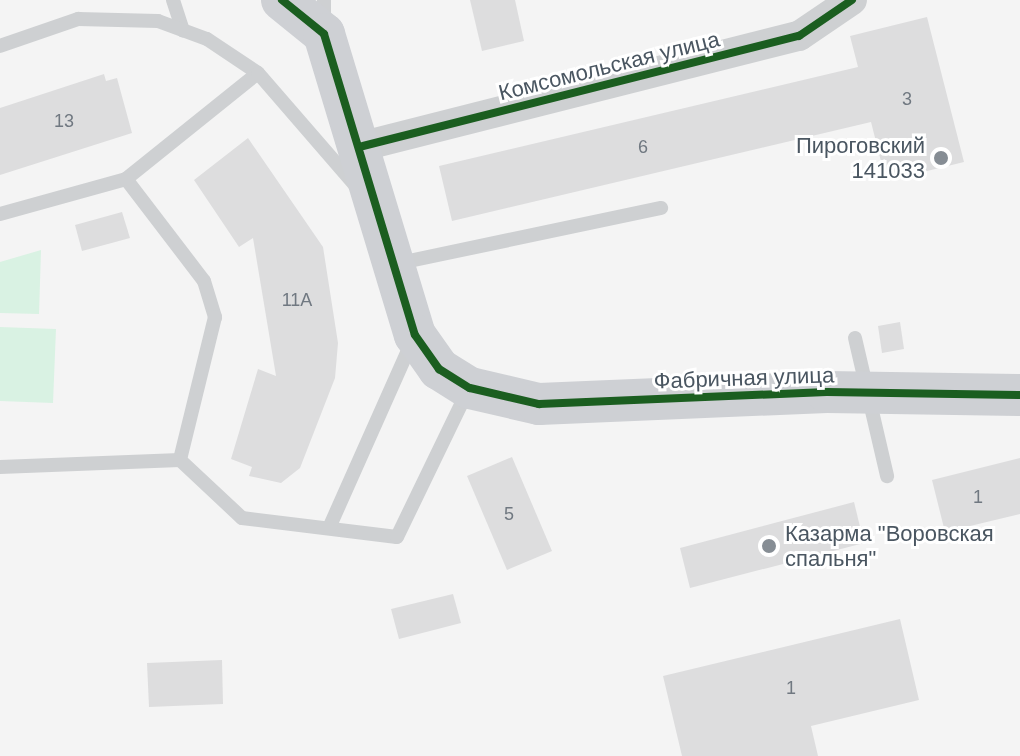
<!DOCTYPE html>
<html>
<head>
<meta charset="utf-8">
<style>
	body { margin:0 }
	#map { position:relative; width:1020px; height:756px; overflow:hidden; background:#f4f4f4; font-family:Helvetica,sans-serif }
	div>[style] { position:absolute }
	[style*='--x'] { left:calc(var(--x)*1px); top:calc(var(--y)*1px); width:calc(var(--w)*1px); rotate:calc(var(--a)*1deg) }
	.green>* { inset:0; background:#d9f2e3 }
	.building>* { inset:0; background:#ddddde }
	.lane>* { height:14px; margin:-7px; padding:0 7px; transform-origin:7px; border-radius:7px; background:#ced0d2 }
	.street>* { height:30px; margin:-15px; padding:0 15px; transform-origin:15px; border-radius:15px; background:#ced0d2 }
	.secondary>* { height:42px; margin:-21px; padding:0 21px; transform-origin:21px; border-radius:21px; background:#ced0d4 }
	.cycleway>* { height:8px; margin:-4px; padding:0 4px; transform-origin:4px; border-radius:4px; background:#1b5e20 }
	.dots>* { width:22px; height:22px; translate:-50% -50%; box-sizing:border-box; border:4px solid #fff; border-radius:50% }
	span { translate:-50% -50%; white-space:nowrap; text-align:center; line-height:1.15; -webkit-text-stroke:6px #fff; paint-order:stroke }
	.number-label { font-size:18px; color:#707881 }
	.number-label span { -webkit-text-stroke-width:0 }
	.street-label { font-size:22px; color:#4a5661 }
	.poi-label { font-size:22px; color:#4a5661 }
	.right { translate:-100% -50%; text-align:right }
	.left { translate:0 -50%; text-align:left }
</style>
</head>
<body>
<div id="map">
	<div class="green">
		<i style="clip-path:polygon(41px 250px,39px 314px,0 313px,0 262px)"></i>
		<i style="clip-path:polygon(0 327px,56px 329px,53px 403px,0 401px)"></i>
	</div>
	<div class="building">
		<i style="clip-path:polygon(470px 0,515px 0,524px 41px,482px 51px)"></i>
		<i style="clip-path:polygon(927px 17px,964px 162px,886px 181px,871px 122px,452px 221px,439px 166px,858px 67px,850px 36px)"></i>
		<i style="clip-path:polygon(104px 74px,106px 81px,117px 78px,132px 133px,0 175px,0 108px)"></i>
		<i style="clip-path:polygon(248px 138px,323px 247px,338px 343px,335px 378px,300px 468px,281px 483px,249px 476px,252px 467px,231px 459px,258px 369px,276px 376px,253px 238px,239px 247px,194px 180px)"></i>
		<i style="clip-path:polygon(122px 212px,130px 238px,82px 251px,75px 225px)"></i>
		<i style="clip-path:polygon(900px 322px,904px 349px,882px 353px,878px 326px)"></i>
		<i style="clip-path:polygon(512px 457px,552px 551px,507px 570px,467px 476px)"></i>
		<i style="clip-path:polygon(1020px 458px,1020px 514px,945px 532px,932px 480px)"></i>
		<i style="clip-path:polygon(854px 502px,864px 543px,690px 588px,680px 548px)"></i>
		<i style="clip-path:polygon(453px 594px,461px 623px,399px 639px,391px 609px)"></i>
		<i style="clip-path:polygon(900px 619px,919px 700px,811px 726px,818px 756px,682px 756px,663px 676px)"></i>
		<i style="clip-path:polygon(222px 660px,223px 704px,149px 707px,147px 663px)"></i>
	</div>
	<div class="lane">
		<i style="--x:173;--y:0;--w:32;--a:72"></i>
		<i style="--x:324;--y:0;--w:26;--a:90"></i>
		<i style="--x:0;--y:46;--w:83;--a:-19.1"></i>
		<i style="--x:78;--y:19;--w:80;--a:1.4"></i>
		<i style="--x:158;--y:21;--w:52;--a:20.2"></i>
		<i style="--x:207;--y:39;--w:61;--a:33.7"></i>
		<i style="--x:126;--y:179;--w:128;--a:52.6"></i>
		<i style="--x:204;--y:281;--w:38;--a:73"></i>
		<i style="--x:215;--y:317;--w:147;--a:103.8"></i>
		<i style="--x:0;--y:214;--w:131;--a:-15.5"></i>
		<i style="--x:126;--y:179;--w:169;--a:-38.8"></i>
		<i style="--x:258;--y:73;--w:148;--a:49.1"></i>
		<i style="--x:395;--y:264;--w:272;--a:-11.9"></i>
		<i style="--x:855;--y:338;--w:142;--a:76.9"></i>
		<i style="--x:0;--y:467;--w:180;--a:-2.2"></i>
		<i style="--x:180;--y:460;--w:85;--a:43.1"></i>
		<i style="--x:242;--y:518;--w:156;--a:7"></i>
		<i style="--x:397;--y:537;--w:161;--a:-64.2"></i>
		<i style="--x:329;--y:528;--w:204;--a:-66"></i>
	</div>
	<div class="street">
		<i style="--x:363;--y:146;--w:450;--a:-14.2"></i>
		<i style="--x:799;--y:36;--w:64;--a:-34.2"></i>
	</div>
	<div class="secondary">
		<i style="--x:282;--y:0;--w:54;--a:39"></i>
		<i style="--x:324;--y:34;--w:314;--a:73.2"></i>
		<i style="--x:415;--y:335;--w:42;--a:54.8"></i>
		<i style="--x:439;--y:369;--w:36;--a:32"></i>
		<i style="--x:470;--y:388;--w:71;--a:13.1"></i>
		<i style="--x:539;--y:404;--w:288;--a:-2.4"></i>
		<i style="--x:827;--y:392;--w:193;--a:0.9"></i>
	</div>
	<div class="cycleway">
		<i style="--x:282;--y:0;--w:54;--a:39"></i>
		<i style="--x:324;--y:34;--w:314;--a:73.2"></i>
		<i style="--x:415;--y:335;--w:42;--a:54.8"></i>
		<i style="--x:439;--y:369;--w:36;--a:32"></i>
		<i style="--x:470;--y:388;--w:71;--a:13.1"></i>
		<i style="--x:539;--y:404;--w:288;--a:-2.4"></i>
		<i style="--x:827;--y:392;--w:193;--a:0.9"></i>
		<i style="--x:363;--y:146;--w:450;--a:-14.2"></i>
		<i style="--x:799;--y:36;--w:64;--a:-34.2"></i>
	</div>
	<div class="dots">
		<i style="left:941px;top:158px;background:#868d94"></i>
		<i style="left:769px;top:546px;background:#868d94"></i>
	</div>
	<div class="number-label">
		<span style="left:907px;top:99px">3</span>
		<span style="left:64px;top:121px">13</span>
		<span style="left:643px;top:147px">6</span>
		<span style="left:297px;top:300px">11А</span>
		<span style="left:978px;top:497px">1</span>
		<span style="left:509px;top:514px">5</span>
		<span style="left:791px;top:688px">1</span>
	</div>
	<div class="street-label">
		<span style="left:609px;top:66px;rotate:-14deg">Комсомольская улица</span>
		<span style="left:744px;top:378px;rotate:-2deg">Фабричная улица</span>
	</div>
	<div class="poi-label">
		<span class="right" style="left:925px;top:158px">Пироговский<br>141033</span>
		<span class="left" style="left:785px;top:546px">Казарма "Воровская<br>спальня"</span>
	</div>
</div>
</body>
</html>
